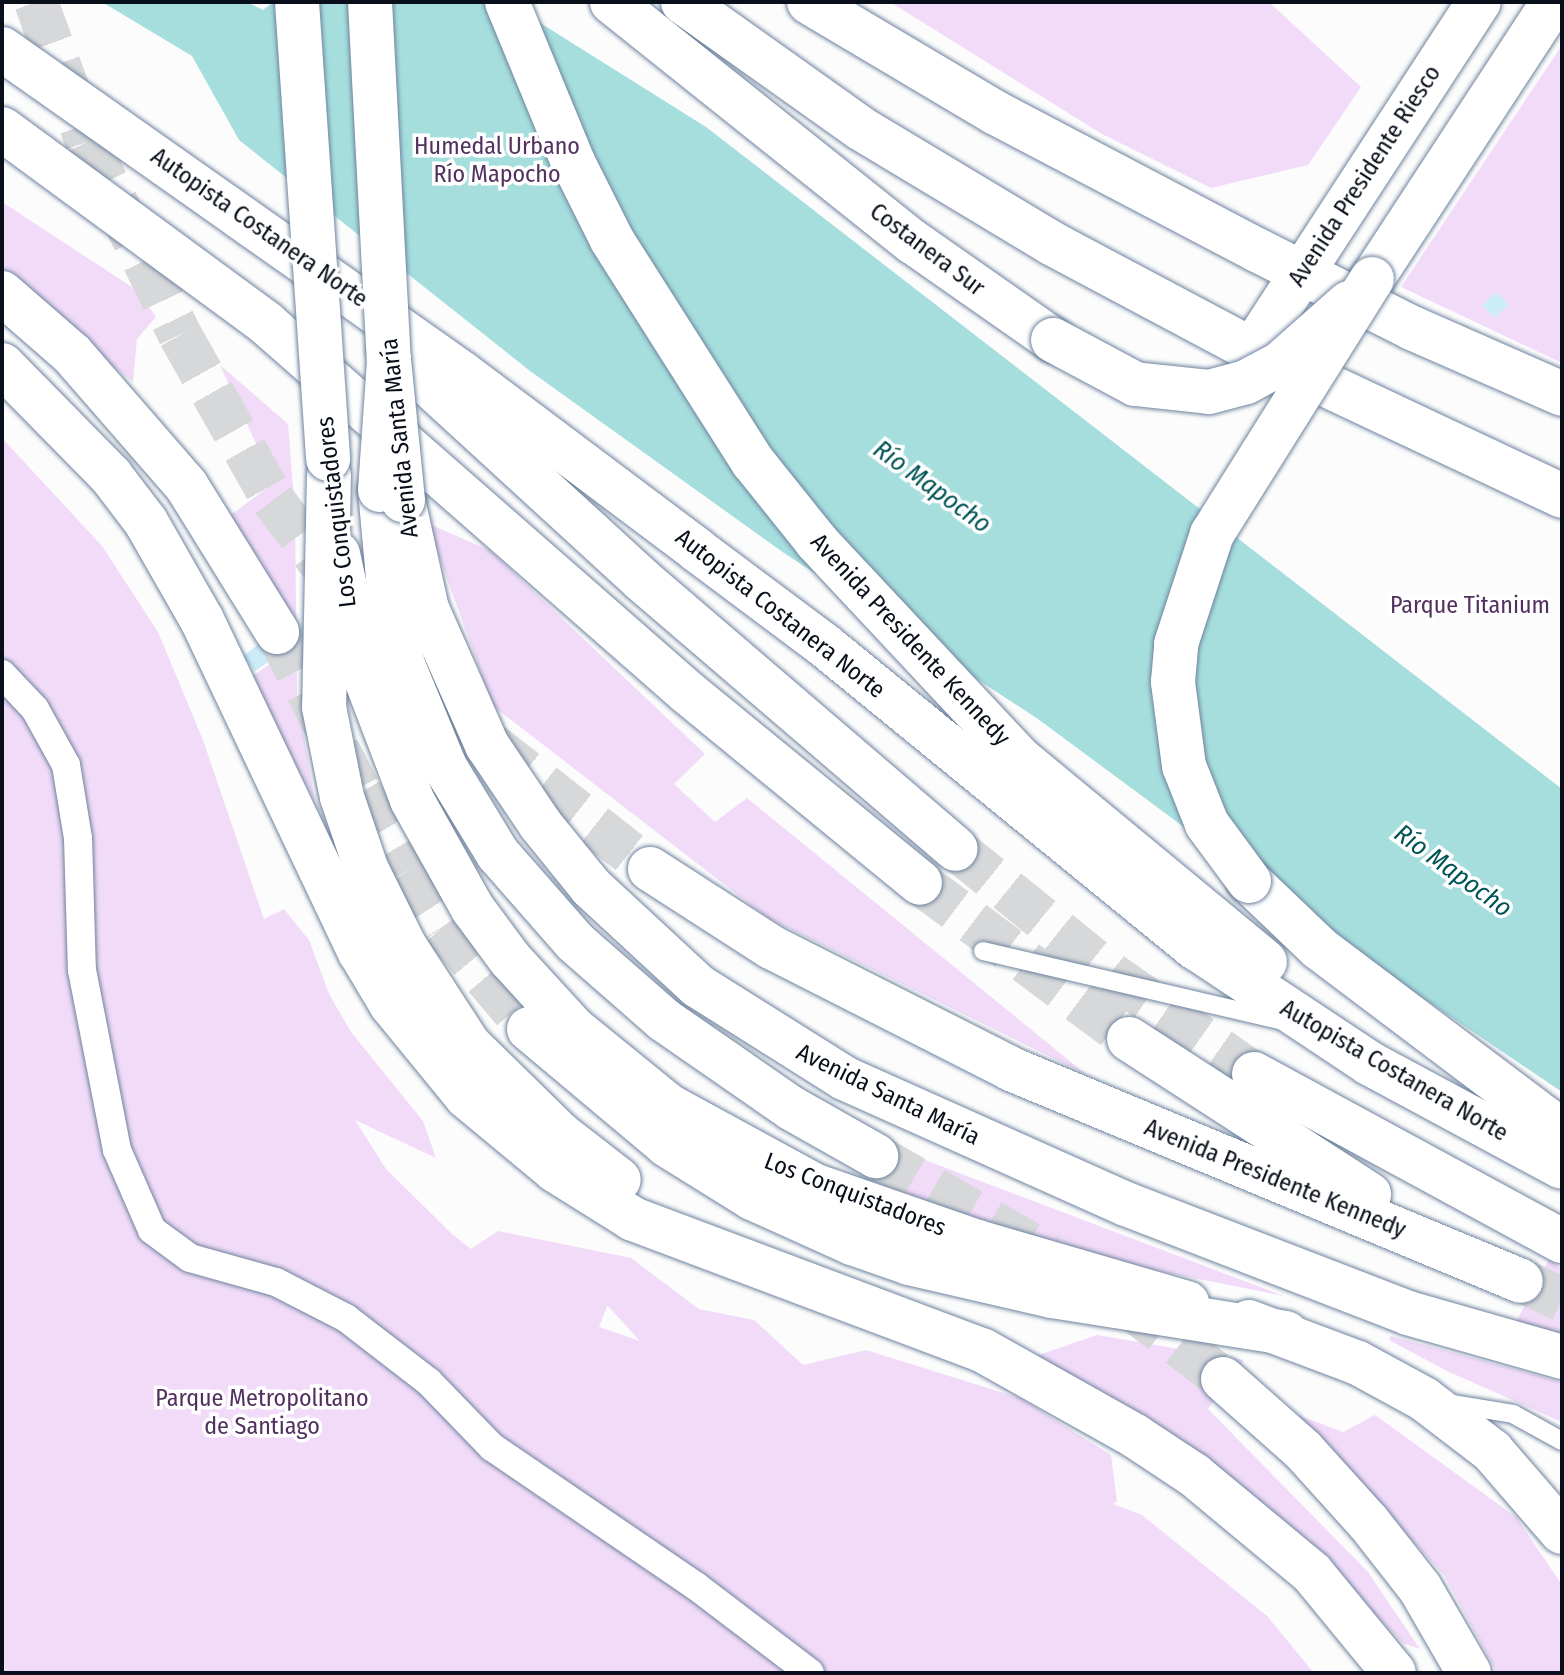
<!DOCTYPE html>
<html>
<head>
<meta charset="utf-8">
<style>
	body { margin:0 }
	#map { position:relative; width:1564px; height:1675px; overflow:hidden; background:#fcfcfc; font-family:"Fira Sans Condensed",sans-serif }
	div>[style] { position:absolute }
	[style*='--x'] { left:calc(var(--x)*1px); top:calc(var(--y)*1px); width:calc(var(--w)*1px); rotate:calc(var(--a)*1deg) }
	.green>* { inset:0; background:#f1dbf9 }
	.water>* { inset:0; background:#a6dede }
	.building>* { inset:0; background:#ccecfa }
	.motorway-tunnel>* { height:44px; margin-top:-22px; transform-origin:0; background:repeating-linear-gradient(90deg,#d7d8da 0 44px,transparent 0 66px) }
	.roads { filter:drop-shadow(0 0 2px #6e839e) drop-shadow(0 0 2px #6e839e) }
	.service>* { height:18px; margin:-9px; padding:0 9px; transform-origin:9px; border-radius:9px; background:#fff }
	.pedestrian>* { height:28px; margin:-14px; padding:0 14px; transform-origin:14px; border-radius:14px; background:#fff }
	.secondary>* { height:44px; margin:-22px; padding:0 22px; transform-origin:22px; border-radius:22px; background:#fff }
	.primary>* { height:44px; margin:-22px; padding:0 22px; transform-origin:22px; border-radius:22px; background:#fff }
	.motorway>* { height:44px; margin:-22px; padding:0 22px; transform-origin:22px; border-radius:22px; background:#fff }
	.bridges { filter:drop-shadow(0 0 2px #6e839e) drop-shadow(0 0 2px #6e839e) }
	.secondary-bridge>* { height:44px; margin:-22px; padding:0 22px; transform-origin:22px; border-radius:22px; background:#fff }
	.primary-bridge>* { height:44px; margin:-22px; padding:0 22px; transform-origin:22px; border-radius:22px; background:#fff }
	.motorway-bridge>* { height:44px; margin:-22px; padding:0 22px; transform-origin:22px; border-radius:22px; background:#fff }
	span { translate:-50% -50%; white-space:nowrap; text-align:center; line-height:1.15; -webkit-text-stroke:7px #fff; paint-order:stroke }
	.park-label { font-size:24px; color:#53315f }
	.street-label { font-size:24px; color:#080f1a }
	.water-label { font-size:26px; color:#005354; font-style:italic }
	.frame { position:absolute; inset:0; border:4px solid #080f1a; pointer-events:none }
</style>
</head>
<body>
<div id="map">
	<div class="green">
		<i style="clip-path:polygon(890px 2px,1269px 2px,1361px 87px,1308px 165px,1211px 188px,1102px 134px)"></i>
		<i style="clip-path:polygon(1562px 45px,1562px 363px,1401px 287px)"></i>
		<i style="clip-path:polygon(2px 202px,138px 291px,156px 317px,137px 339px,133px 382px,2px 283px)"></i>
		<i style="clip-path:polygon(220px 365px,288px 424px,295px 512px,297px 696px,315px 801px,250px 678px,282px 655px,225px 519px,274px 483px)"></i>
		<i style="clip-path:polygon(evenodd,2px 438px,102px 546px,158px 632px,203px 740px,264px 919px,284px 909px,309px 940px,329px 994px,351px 1032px,423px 1121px,436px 1158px,355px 1120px,386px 1169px,453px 1235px,471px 1249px,498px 1231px,631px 1258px,699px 1309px,754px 1320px,803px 1365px,866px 1350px,1020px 1398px,1111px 1455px,1117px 1501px,1113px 1504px,1142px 1515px,1267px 1616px,1314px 1673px,2px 1673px,2px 438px,607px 1306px,608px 1306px,640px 1341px,599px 1327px,607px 1306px)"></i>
		<i style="clip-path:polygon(427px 523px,491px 551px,705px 754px,674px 784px,715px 822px,747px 798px,1087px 1075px,768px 918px,493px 706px)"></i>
		<i style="clip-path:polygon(888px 1146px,1284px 1296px,1084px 1256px,867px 1187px)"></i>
		<i style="clip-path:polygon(1549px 1259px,1562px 1269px,1562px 1334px,1516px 1322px)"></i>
		<i style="clip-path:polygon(1097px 1335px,1244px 1360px,1208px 1409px,1368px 1572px,1420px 1649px,1403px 1643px,1295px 1534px,1036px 1356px)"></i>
		<i style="clip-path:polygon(1391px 1336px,1562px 1382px,1562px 1422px,1447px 1371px,1389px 1340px)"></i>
		<i style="clip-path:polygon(1295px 1414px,1343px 1432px,1375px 1415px,1516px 1517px,1562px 1585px,1562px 1673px,1497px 1673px,1444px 1575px)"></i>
	</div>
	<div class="water">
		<i style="clip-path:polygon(102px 2px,247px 2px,263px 10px,273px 2px,507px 2px,706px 127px,1562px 789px,1562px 1092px,1327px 933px,1038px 719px,784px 553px,530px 371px,239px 140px,192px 56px)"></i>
	</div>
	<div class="building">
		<i style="clip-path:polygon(1497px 292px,1509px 305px,1494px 318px,1482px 305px)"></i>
		<i style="clip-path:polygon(268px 637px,280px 654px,255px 671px,243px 656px)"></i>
	</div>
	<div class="motorway-tunnel">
		<i style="--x:36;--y:2;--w:149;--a:70"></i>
		<i style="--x:87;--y:142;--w:214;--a:64.3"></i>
		<i style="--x:180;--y:335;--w:189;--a:60.6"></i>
		<i style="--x:273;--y:500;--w:116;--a:53"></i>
		<i style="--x:277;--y:632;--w:181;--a:62.7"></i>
		<i style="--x:360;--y:793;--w:91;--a:58.9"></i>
		<i style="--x:407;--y:871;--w:67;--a:57.3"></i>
		<i style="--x:443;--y:927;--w:133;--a:49.9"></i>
		<i style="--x:397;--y:654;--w:130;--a:43.8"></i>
		<i style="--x:491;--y:744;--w:202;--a:38.2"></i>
		<i style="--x:956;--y:849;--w:199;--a:38.9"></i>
		<i style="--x:1111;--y:974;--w:174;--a:35"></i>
		<i style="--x:920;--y:883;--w:261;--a:36.7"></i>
		<i style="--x:876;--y:1156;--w:199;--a:29.8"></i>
		<i style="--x:1525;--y:1282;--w:41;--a:25.9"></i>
		<i style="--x:1127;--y:1305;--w:121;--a:37.6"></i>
	</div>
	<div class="roads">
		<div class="service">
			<i style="--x:983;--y:951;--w:305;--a:13.1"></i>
			<i style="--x:1446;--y:1403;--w:68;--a:9.3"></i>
			<i style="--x:1513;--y:1414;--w:56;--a:28.9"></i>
		</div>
		<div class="pedestrian">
			<i style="--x:2;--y:674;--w:48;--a:46.7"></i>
			<i style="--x:35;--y:709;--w:64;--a:61"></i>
			<i style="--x:66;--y:765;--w:74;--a:80.7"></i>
			<i style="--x:78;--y:838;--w:132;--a:88.3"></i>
			<i style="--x:82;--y:970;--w:183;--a:79"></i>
			<i style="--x:117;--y:1150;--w:87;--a:66.4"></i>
			<i style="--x:152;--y:1230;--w:47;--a:36.4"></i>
			<i style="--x:190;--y:1258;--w:89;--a:15.6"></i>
			<i style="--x:276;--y:1282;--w:79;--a:27.2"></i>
			<i style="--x:346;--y:1318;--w:105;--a:37.6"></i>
			<i style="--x:429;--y:1382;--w:91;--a:45.9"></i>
			<i style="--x:492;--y:1447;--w:247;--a:34.3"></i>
			<i style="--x:696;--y:1586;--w:143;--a:37.3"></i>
		</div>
		<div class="secondary">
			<i style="--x:612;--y:2;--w:385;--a:38.6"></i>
			<i style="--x:913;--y:242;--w:171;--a:35"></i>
			<i style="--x:683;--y:2;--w:217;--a:35.4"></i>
			<i style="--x:860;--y:128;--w:225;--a:31"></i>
			<i style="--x:1053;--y:244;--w:225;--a:28"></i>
			<i style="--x:1252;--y:350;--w:343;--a:25.2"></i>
			<i style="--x:809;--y:2;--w:217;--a:30.7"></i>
			<i style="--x:996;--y:113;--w:295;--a:27.7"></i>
			<i style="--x:1257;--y:250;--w:174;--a:26.7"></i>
			<i style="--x:1412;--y:328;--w:164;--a:23.7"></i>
			<i style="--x:1372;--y:279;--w:331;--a:-56.8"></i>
			<i style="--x:1252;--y:350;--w:415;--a:-56.9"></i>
		</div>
		<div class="primary">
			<i style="--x:403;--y:500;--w:112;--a:77.6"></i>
			<i style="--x:427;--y:609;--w:149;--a:66.2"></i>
			<i style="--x:487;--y:745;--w:95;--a:56.1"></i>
			<i style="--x:540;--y:824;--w:81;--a:51"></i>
			<i style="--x:591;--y:887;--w:146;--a:42.8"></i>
			<i style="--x:698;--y:986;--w:173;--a:32.2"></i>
			<i style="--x:844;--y:1078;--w:309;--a:24.1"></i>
			<i style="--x:1126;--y:1204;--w:302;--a:21.1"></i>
			<i style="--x:1408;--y:1313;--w:160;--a:15.9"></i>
			<i style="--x:338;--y:554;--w:123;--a:77.8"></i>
			<i style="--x:364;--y:674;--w:135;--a:69.1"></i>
			<i style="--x:412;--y:800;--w:125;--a:60.8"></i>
			<i style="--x:473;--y:909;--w:62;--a:53.5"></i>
			<i style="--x:510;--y:959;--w:93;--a:47.6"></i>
			<i style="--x:573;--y:1028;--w:124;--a:39.1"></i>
			<i style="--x:669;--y:1106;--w:167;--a:28.6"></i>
			<i style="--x:816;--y:1186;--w:171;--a:19.1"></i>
			<i style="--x:978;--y:1242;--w:218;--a:16.3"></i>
			<i style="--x:1249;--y:1322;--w:116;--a:20.6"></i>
			<i style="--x:1358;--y:1363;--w:75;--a:28.6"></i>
			<i style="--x:1424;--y:1399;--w:86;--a:37.4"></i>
			<i style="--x:1492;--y:1451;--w:107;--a:49.2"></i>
		</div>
		<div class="motorway">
			<i style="--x:507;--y:2;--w:173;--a:67.6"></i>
			<i style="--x:573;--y:162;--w:87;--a:63.4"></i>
			<i style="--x:612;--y:240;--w:263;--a:57.6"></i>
			<i style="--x:753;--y:462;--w:102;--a:51.3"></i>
			<i style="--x:817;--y:542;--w:297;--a:46.9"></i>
			<i style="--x:1020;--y:759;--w:318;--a:39.6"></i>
			<i style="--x:2;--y:49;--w:564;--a:35.18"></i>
			<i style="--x:463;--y:374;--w:293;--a:36.9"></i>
			<i style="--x:697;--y:550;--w:159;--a:36.8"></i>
			<i style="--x:824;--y:645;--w:480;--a:39.2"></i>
			<i style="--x:1196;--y:948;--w:208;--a:33.6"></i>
			<i style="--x:1369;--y:1063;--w:219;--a:28.3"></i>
			<i style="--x:2;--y:129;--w:329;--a:36.3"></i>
			<i style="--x:267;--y:324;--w:558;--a:41.22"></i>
			<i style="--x:687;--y:692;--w:301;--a:39.3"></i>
			<i style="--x:2;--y:293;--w:93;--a:41.1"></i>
			<i style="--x:72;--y:354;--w:174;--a:49"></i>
			<i style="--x:186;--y:485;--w:173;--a:58.2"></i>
			<i style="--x:390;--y:349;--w:342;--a:42.5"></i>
			<i style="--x:642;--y:580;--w:413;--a:40.6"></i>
			<i style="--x:2;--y:365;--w:156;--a:45.5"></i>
			<i style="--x:111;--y:476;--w:58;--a:52.7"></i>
			<i style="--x:146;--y:522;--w:113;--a:60.3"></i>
			<i style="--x:202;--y:620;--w:368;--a:64.6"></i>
			<i style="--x:360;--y:952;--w:61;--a:59.2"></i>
			<i style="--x:391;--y:1004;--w:119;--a:50.8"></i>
			<i style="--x:466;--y:1096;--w:116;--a:39.7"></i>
			<i style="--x:555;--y:1170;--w:92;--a:32.1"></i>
			<i style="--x:633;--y:1219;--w:373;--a:20.6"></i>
			<i style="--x:982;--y:1350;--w:176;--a:29.3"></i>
			<i style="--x:1135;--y:1436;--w:71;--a:33.5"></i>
			<i style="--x:1194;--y:1475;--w:153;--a:39.7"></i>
			<i style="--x:1312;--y:1573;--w:129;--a:50.6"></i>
			<i style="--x:329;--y:475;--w:232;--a:91.2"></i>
			<i style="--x:324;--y:707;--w:92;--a:78.7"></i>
			<i style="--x:342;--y:797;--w:75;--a:71.3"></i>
			<i style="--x:366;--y:868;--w:86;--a:63.7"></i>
			<i style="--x:404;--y:945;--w:119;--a:57"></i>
			<i style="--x:469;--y:1045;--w:129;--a:44.4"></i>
			<i style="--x:561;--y:1135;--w:73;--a:37.8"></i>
			<i style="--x:380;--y:490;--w:121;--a:84.8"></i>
			<i style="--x:391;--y:610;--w:56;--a:77.7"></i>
			<i style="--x:403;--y:665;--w:110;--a:67.6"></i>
			<i style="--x:445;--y:767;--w:102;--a:58.7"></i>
			<i style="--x:498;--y:854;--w:117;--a:48.8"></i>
			<i style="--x:575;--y:942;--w:118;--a:41.2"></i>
			<i style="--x:664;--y:1020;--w:155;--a:34.7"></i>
			<i style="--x:791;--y:1108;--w:98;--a:29.5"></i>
			<i style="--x:650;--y:869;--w:144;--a:32.8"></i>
			<i style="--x:771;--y:947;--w:269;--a:26.9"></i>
			<i style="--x:1011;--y:1069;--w:552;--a:22.57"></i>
			<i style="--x:1249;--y:881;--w:97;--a:43.7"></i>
			<i style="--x:1319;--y:948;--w:304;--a:37"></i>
			<i style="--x:529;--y:1029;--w:180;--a:40"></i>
			<i style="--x:667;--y:1145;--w:100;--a:31.9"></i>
			<i style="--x:752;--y:1198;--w:110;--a:24.2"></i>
			<i style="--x:852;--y:1243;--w:60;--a:19.3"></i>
			<i style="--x:909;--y:1263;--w:147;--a:13"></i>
			<i style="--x:1052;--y:1296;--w:237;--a:9"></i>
			<i style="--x:1129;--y:1039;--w:286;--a:32.9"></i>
			<i style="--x:1254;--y:1074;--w:350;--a:28.5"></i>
			<i style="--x:1223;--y:1379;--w:107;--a:41.6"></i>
			<i style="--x:1303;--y:1450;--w:98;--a:47.9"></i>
			<i style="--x:1369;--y:1523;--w:83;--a:51.9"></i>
			<i style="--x:1420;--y:1588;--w:98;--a:60"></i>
		</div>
	</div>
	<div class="bridges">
		<div class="secondary-bridge">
			<i style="--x:1053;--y:340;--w:93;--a:28.2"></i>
			<i style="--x:1135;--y:384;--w:74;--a:6.2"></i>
			<i style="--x:1209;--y:392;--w:38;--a:-15"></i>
			<i style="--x:1246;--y:382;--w:38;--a:-28"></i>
			<i style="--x:1280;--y:364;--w:92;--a:-41.5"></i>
		</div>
		<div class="primary-bridge">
			<i style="--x:297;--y:2;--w:458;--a:86.1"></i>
			<i style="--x:370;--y:2;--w:359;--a:87"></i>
			<i style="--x:389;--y:360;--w:141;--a:84.3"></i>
		</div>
		<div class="motorway-bridge">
			<i style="--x:380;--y:490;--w:130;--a:-86"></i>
			<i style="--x:1249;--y:881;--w:71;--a:-126.4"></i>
			<i style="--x:1207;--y:824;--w:62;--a:-111.6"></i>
			<i style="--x:1184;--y:766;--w:85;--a:-97.5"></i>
			<i style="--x:1173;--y:682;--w:38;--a:-85"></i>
			<i style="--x:1176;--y:644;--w:116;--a:-71.9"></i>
			<i style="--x:1212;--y:534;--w:301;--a:-57.9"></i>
		</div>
	</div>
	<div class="park-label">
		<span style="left:497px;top:161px">Humedal Urbano<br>Río Mapocho</span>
		<span style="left:1470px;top:606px">Parque Titanium</span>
		<span style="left:262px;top:1413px">Parque Metropolitano<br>de Santiago</span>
	</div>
	<div class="street-label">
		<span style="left:1365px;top:176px;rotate:-57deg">Avenida Presidente Riesco</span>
		<span style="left:259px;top:228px;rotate:35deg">Autopista Costanera Norte</span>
		<span style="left:927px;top:250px;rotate:37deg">Costanera Sur</span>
		<span style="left:400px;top:438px;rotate:-96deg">Avenida Santa María</span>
		<span style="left:337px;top:512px;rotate:-97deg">Los Conquistadores</span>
		<span style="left:780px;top:614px;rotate:38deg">Autopista Costanera Norte</span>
		<span style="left:910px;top:640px;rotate:47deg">Avenida Presidente Kennedy</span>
		<span style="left:1394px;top:1071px;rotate:30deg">Autopista Costanera Norte</span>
		<span style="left:888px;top:1095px;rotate:26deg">Avenida Santa María</span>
		<span style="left:1275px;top:1179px;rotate:22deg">Avenida Presidente Kennedy</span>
		<span style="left:855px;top:1195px;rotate:21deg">Los Conquistadores</span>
	</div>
	<div class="water-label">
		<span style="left:932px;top:487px;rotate:36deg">Río Mapocho</span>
		<span style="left:1453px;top:871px;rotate:36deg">Río Mapocho</span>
	</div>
	<div class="frame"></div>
</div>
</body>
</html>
